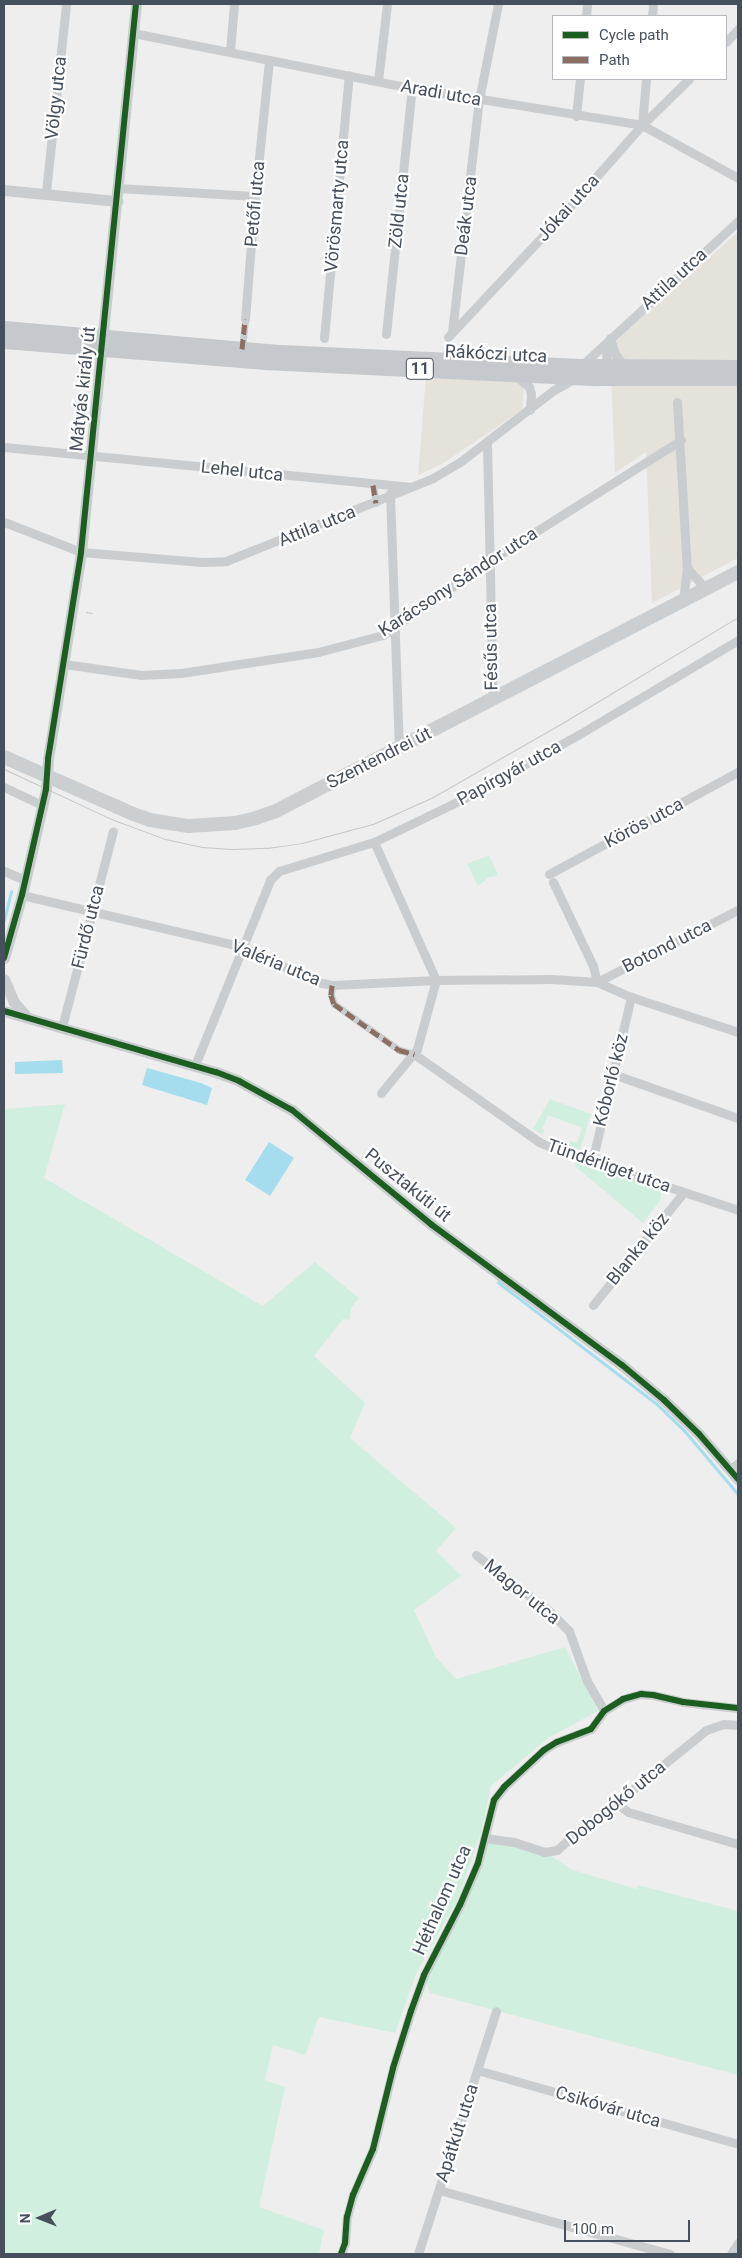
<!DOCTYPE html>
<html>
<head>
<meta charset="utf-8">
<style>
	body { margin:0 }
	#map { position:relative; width:742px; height:2258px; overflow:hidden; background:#efeeee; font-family:Roboto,sans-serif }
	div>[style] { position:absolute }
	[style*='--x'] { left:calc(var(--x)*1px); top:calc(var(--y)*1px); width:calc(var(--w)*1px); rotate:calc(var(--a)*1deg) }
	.commercial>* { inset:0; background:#e4e2db }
	.green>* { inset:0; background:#d1efde }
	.water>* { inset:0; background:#a5ddef }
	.stream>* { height:2.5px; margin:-1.25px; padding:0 1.25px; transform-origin:1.25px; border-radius:1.25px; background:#a5ddef }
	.pedestrian>* { height:7px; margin:-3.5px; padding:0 3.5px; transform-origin:3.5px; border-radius:3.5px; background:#cacdcf }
	.minor>* { height:9px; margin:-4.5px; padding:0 4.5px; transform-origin:4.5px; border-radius:4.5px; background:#cacdcf }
	.tertiary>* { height:11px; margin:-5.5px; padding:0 5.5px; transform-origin:5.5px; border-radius:5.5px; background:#cacdcf }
	.secondary>* { height:14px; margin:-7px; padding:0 7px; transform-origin:7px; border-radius:7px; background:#cbcfd1 }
	.primary>* { height:15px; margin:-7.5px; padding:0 7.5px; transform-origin:7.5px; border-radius:7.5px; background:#c5c9cd }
	.tram>* { height:1px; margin:-0.5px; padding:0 0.5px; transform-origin:0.5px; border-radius:0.5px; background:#c4c6c8 }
	.quiet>* { height:5px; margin-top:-2.5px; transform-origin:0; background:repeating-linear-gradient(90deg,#8d6e63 0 10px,transparent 0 15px) }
	.cycleway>* { height:6px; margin:-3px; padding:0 3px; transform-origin:3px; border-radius:3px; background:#1b5e20 }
	span { translate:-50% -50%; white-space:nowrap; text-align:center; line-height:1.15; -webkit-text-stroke:4.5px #fff; paint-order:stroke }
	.shield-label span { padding:1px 4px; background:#fff; border:1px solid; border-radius:4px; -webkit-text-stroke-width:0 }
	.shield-label { font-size:16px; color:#45505c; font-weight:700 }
	.street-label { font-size:18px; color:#45505c }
	.frame { position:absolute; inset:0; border:5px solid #45505c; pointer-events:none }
	.legend { position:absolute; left:552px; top:15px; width:175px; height:65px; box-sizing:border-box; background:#fff; border:1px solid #b5b9be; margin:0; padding:6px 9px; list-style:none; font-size:15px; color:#45505c }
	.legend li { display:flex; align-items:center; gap:10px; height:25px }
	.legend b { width:25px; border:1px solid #b5b9be }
	.north { position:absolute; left:15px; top:2193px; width:50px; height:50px; -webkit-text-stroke:4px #fff; paint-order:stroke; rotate:269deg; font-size:14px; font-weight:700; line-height:20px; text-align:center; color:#45505c }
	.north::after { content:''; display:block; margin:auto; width:18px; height:22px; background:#45505c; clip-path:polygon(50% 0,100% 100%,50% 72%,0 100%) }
	.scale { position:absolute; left:564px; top:2220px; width:126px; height:22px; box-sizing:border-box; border:2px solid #45505c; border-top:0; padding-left:6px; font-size:15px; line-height:18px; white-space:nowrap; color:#45505c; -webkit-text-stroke:4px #fff; paint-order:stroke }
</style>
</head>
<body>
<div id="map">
	<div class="commercial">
		<i style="clip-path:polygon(738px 232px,738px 558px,652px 603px,646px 452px,615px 473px,610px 348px,626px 331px)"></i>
		<i style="clip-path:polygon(426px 377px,520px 381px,524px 388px,522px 410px,442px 464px,418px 475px)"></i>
	</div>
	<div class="green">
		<i style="clip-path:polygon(489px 855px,497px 872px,497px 876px,489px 877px,478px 886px,467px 864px)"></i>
		<i style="clip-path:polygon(550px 1099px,591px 1114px,580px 1150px,569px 1146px,571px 1141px,577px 1143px,582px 1128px,548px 1115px,542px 1129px,544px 1130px,543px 1135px,533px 1129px)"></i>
		<i style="clip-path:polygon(65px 1104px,44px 1178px,263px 1306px,315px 1262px,359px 1298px,351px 1308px,350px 1320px,343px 1319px,314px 1356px,365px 1403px,350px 1438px,456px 1528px,436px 1551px,461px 1576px,414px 1610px,436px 1657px,456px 1679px,565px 1647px,598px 1711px,548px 1738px,491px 1786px,481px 1833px,457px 1900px,417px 1972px,395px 2033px,319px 2017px,305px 2055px,273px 2045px,265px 2080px,285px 2087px,259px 2207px,324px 2230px,319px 2254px,4px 2254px,4px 1109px)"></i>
		<i style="clip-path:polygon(574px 1160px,658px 1188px,661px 1191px,661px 1199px,643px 1223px,576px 1167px)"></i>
		<i style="clip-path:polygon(485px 1838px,544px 1852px,573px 1870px,636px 1889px,638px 1885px,738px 1911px,738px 2075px,430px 1993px,424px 1975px)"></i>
	</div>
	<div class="water">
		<i style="clip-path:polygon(62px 1060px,63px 1073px,15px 1074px,15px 1062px)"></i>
		<i style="clip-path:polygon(147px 1068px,201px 1083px,212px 1088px,207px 1105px,142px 1085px)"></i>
		<i style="clip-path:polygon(269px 1142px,294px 1158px,270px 1196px,245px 1180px)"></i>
	</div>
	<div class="stream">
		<i style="--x:4;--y:920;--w:29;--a:-76"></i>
		<i style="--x:498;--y:1282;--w:200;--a:37.5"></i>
		<i style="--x:657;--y:1404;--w:39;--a:44"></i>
		<i style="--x:685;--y:1431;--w:82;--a:49.9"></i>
	</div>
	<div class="pedestrian">
		<i style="--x:242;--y:349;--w:30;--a:-84"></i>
		<i style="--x:373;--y:485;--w:18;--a:81"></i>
		<i style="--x:332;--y:985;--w:10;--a:96"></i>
		<i style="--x:331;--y:995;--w:9;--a:72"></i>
		<i style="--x:334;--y:1004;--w:80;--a:35.3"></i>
		<i style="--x:399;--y:1050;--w:16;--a:15"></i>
	</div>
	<div class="minor">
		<i style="--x:586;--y:16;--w:12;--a:-85"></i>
		<i style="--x:652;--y:16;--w:12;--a:-85"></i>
		<i style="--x:133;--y:33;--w:284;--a:11.2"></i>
		<i style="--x:412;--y:88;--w:233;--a:9.1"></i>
		<i style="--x:642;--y:125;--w:110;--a:28.9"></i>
		<i style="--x:726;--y:42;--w:18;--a:-47"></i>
		<i style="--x:230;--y:51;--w:47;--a:-85.1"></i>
		<i style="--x:378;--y:81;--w:78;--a:-83.3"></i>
		<i style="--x:576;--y:116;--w:37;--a:-84"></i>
		<i style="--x:642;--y:125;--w:46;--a:-85"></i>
		<i style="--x:118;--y:188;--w:137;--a:3.3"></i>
		<i style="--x:46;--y:192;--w:189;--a:-83.9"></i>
		<i style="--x:245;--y:319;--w:123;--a:-85.4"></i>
		<i style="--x:255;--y:196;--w:137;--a:-84.1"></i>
		<i style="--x:452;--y:332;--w:234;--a:-83.4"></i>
		<i style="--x:479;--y:100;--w:98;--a:-78.8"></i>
		<i style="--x:386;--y:334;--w:247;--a:-84"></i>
		<i style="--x:448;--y:337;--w:162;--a:-46.8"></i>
		<i style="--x:559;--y:219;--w:125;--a:-48.6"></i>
		<i style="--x:642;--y:125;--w:66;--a:-44.4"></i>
		<i style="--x:324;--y:338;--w:264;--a:-84.6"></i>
		<i style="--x:610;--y:338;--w:17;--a:73"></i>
		<i style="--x:615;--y:354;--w:16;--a:52"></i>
		<i style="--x:581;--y:366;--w:214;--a:-42.7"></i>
		<i style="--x:607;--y:369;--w:18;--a:-93"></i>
		<i style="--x:606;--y:351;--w:10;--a:-73"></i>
		<i style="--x:516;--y:376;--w:17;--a:40"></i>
		<i style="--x:529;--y:387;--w:7;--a:74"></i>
		<i style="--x:531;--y:394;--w:16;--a:94"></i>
		<i style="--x:677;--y:402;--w:166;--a:86.6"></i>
		<i style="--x:687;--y:568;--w:33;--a:97"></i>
		<i style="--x:487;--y:443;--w:257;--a:88.7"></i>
		<i style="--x:4;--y:447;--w:407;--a:5.6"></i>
		<i style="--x:390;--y:493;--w:254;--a:88"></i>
		<i style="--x:4;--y:522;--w:83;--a:21.3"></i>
		<i style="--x:81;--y:552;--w:121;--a:4.7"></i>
		<i style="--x:202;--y:562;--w:24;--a:-2"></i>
		<i style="--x:226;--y:561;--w:223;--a:-21.8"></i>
		<i style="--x:433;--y:478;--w:31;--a:-31"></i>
		<i style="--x:460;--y:462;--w:118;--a:-37.5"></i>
		<i style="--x:554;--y:390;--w:23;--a:-29"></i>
		<i style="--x:687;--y:568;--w:28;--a:48"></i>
		<i style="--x:64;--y:664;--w:78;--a:8.1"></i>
		<i style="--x:141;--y:675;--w:40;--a:-2.9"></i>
		<i style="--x:181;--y:673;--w:139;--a:-8.7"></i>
		<i style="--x:318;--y:652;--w:67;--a:-14.7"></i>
		<i style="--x:383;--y:635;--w:129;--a:-34.9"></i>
		<i style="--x:489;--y:561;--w:227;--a:-32.2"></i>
		<i style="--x:4;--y:787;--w:42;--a:25.3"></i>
		<i style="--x:374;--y:842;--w:151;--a:65.8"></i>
		<i style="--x:4;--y:871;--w:23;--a:23"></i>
		<i style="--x:549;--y:874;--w:215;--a:-28.4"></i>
		<i style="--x:553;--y:882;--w:93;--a:64.5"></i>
		<i style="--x:593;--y:966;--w:16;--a:76"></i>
		<i style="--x:22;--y:895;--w:227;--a:13.2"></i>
		<i style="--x:243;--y:947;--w:82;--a:25.3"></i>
		<i style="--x:317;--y:982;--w:15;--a:11"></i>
		<i style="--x:332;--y:985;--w:104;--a:-2.8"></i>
		<i style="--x:436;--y:980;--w:116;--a:-0.5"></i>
		<i style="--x:552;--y:979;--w:45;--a:3.8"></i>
		<i style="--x:597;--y:982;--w:37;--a:24"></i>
		<i style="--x:631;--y:997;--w:113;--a:18.1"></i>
		<i style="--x:597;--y:982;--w:158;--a:-27.1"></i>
		<i style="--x:63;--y:1023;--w:198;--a:-75.4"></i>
		<i style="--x:414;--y:1054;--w:153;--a:35.1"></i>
		<i style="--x:539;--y:1142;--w:26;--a:23"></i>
		<i style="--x:563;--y:1152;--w:184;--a:18.3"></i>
		<i style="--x:195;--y:1065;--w:200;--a:-67.9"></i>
		<i style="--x:270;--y:880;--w:13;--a:-45"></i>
		<i style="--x:279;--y:871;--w:99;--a:-17"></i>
		<i style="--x:374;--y:842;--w:97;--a:-25.8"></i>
		<i style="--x:461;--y:800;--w:134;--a:-29.1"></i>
		<i style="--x:578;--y:735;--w:186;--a:-30.7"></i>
		<i style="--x:613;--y:1074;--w:133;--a:19.4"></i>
		<i style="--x:381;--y:1093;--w:57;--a:-50.7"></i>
		<i style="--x:417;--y:1049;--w:72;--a:-74.6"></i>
		<i style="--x:592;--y:1162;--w:170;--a:-76.7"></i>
		<i style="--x:593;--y:1305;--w:145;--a:-51.2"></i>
		<i style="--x:730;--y:1470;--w:11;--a:-41"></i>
		<i style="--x:476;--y:1555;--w:91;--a:37.4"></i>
		<i style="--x:548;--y:1610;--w:30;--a:45"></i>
		<i style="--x:569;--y:1631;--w:53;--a:70.2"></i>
		<i style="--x:587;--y:1681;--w:34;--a:60"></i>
		<i style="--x:616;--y:1803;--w:15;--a:37"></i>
		<i style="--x:628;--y:1812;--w:115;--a:16.2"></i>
		<i style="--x:485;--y:1838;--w:29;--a:8"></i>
		<i style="--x:514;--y:1842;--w:32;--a:18"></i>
		<i style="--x:544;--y:1852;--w:13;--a:-9"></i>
		<i style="--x:557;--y:1850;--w:31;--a:-42"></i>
		<i style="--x:580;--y:1829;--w:44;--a:-35.8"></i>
		<i style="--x:616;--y:1803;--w:116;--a:-39"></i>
		<i style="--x:706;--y:1730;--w:18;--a:-19"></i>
		<i style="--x:723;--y:1724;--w:15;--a:4"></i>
		<i style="--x:477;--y:2070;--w:271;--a:15.8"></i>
		<i style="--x:439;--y:2190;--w:240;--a:15.5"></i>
		<i style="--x:341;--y:2254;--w:12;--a:-70"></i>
		<i style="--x:345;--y:2243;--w:26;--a:-86"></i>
		<i style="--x:347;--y:2217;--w:23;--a:-75"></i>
		<i style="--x:353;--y:2195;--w:50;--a:-66.5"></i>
		<i style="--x:373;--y:2149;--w:83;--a:-76.1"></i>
		<i style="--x:393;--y:2068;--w:60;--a:-72.5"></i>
		<i style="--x:411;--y:2011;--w:38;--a:-70"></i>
		<i style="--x:424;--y:1975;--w:79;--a:-62.8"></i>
		<i style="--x:460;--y:1905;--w:46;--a:-66.8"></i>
		<i style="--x:478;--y:1863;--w:65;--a:-75.7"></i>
		<i style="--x:494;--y:1800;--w:16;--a:-52"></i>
		<i style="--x:504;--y:1787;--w:54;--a:-42.8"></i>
		<i style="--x:544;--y:1750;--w:15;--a:-32"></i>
		<i style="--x:557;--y:1742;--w:36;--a:-21"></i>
		<i style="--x:591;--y:1729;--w:22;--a:-54"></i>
		<i style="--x:604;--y:1711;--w:22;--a:-32"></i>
		<i style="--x:623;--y:1699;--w:19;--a:-16"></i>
		<i style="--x:641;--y:1694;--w:12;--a:5"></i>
		<i style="--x:653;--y:1695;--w:31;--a:13"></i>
		<i style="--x:683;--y:1702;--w:55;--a:6.2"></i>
		<i style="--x:418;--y:2254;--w:255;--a:-72.2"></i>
		<i style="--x:731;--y:2254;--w:13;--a:-58"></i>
	</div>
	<div class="tertiary">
		<i style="--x:4;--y:190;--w:114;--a:5.6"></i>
		<i style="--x:4;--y:958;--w:66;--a:-74.1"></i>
		<i style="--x:22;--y:895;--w:109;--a:-77.2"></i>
		<i style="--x:46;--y:789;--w:30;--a:-86"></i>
		<i style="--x:48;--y:759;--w:210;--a:-80.9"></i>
		<i style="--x:81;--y:552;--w:551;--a:-84.27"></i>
		<i style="--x:4;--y:979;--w:25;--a:67"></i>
		<i style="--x:14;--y:1002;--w:20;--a:49"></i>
		<i style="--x:4;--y:1011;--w:221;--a:16.1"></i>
		<i style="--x:216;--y:1072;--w:25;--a:21"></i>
		<i style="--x:239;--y:1081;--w:60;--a:28.7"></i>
		<i style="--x:292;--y:1110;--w:181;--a:39.4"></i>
		<i style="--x:432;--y:1225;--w:236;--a:36.4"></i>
		<i style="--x:622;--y:1365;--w:55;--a:39.8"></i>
		<i style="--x:664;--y:1400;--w:49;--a:44.2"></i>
		<i style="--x:699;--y:1434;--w:60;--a:49.1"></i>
	</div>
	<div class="secondary">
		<i style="--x:4;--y:757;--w:141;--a:23.8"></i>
		<i style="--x:133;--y:814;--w:18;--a:19"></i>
		<i style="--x:150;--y:820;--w:39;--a:9"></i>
		<i style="--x:189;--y:826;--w:46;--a:-3.7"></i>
		<i style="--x:235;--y:823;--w:22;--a:-13"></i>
		<i style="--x:256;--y:818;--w:21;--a:-19"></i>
		<i style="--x:276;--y:811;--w:520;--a:-27.35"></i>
	</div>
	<div class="primary">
		<i style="--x:4;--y:328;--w:278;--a:5"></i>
		<i style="--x:281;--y:352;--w:299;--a:2.7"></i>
		<i style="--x:580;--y:366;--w:158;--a:0.4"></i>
		<i style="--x:4;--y:341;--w:262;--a:4.6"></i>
		<i style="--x:265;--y:362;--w:331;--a:2.8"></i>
		<i style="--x:596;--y:378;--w:142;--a:0"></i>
	</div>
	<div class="tram">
		<i style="--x:86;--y:612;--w:6;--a:9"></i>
		<i style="--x:4;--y:769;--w:118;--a:25"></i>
		<i style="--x:111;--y:819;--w:58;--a:20.3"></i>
		<i style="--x:165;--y:839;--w:38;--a:12"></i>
		<i style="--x:202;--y:847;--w:29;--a:4"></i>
		<i style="--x:231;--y:849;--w:36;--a:-2"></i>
		<i style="--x:267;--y:848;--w:35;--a:-8"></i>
		<i style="--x:302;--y:843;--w:73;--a:-15"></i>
		<i style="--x:373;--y:824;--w:66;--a:-24.2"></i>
		<i style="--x:433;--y:797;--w:151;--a:-29.8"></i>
		<i style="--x:564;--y:722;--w:203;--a:-31.1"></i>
	</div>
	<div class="quiet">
		<i style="--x:242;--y:349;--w:30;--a:-84"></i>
		<i style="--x:373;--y:485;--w:18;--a:81"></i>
		<i style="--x:332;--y:985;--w:10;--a:96"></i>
		<i style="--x:331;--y:995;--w:9;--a:72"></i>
		<i style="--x:334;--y:1004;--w:80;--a:35.3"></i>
		<i style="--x:399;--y:1050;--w:16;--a:15"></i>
	</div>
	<div class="cycleway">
		<i style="--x:4;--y:958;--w:66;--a:-74.1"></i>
		<i style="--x:22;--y:895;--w:109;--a:-77.2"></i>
		<i style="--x:46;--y:789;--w:30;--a:-86"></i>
		<i style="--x:48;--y:759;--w:210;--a:-80.9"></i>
		<i style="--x:81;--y:552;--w:551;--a:-84.27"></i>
		<i style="--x:4;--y:1011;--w:221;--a:16.1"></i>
		<i style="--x:216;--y:1072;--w:25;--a:21"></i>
		<i style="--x:239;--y:1081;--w:60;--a:28.7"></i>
		<i style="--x:292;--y:1110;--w:181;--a:39.4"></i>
		<i style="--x:432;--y:1225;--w:236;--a:36.4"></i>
		<i style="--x:622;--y:1365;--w:55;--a:39.8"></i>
		<i style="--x:664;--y:1400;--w:49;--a:44.2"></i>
		<i style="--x:699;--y:1434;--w:60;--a:49.1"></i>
		<i style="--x:341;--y:2254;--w:12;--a:-70"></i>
		<i style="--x:345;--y:2243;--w:26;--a:-86"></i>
		<i style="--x:347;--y:2217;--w:23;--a:-75"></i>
		<i style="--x:353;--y:2195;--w:50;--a:-66.5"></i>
		<i style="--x:373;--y:2149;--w:83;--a:-76.1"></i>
		<i style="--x:393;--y:2068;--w:60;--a:-72.5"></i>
		<i style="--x:411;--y:2011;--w:38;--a:-70"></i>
		<i style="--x:424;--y:1975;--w:79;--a:-62.8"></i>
		<i style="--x:460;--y:1905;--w:46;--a:-66.8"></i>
		<i style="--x:478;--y:1863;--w:65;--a:-75.7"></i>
		<i style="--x:494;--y:1800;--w:16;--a:-52"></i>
		<i style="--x:504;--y:1787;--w:54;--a:-42.8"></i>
		<i style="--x:544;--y:1750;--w:15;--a:-32"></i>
		<i style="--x:557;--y:1742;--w:36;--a:-21"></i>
		<i style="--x:591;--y:1729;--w:22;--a:-54"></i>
		<i style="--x:604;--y:1711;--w:22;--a:-32"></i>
		<i style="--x:623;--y:1699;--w:19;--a:-16"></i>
		<i style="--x:641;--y:1694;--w:12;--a:5"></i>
		<i style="--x:653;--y:1695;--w:31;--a:13"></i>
		<i style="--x:683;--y:1702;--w:55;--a:6.2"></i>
	</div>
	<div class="shield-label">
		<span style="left:420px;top:369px">11</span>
	</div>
	<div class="street-label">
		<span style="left:441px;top:93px;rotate:10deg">Aradi utca</span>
		<span style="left:56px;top:98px;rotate:-84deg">Völgy utca</span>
		<span style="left:255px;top:204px;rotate:-85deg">Petőfi utca</span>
		<span style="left:337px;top:206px;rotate:-85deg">Vörösmarty utca</span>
		<span style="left:568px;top:208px;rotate:-48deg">Jókai utca</span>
		<span style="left:399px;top:211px;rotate:-84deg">Zöld utca</span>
		<span style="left:466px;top:216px;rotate:-83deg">Deák utca</span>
		<span style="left:674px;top:279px;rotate:-42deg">Attila utca</span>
		<span style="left:496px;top:354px;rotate:3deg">Rákóczi utca</span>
		<span style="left:83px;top:389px;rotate:-84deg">Mátyás király út</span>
		<span style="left:242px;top:471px;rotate:6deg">Lehel utca</span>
		<span style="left:317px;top:526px;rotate:-22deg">Attila utca</span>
		<span style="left:458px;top:582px;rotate:-33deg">Karácsony Sándor utca</span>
		<span style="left:491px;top:647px;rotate:-91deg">Fésűs utca</span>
		<span style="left:379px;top:758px;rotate:-27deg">Szentendrei út</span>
		<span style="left:509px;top:773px;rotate:-29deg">Papírgyár utca</span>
		<span style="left:644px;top:823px;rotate:-28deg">Körös utca</span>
		<span style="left:88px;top:927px;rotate:-76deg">Fürdő utca</span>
		<span style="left:667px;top:946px;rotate:-27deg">Botond utca</span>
		<span style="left:276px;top:963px;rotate:22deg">Valéria utca</span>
		<span style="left:611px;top:1080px;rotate:-76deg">Kóborló köz</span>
		<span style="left:609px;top:1166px;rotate:19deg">Tündérliget utca</span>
		<span style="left:408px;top:1185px;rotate:39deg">Pusztakúti út</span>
		<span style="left:638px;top:1249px;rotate:-51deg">Blanka köz</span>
		<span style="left:522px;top:1592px;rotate:39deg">Magor utca</span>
		<span style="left:616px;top:1803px;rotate:-39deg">Dobogókő utca</span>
		<span style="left:442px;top:1900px;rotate:-66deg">Héthalom utca</span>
		<span style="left:608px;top:2107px;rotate:16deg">Csikóvár utca</span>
		<span style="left:457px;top:2133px;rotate:-72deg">Apátkút utca</span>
	</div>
	<div class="frame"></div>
	<ul class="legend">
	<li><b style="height:6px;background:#1b5e20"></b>Cycle path</li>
	<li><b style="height:6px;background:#8d6e63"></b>Path</li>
	</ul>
	<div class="north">N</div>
	<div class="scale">100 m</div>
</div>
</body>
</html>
